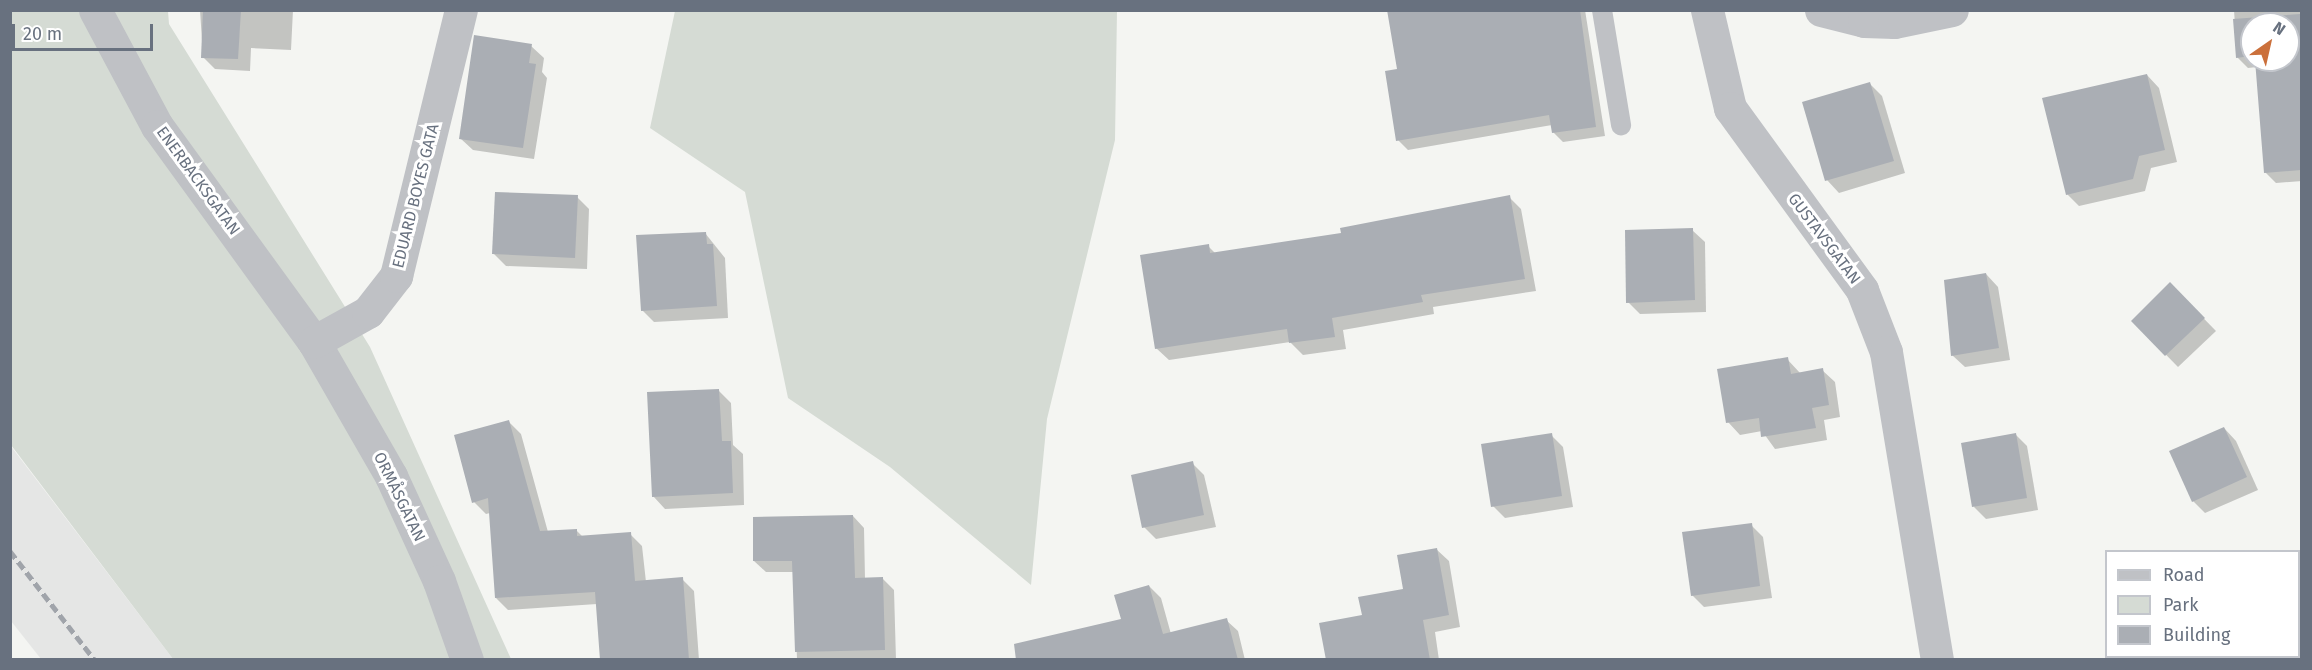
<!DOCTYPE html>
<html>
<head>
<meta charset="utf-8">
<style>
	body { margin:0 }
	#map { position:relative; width:2312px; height:670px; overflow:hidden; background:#f4f5f2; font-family:"Fira Sans",sans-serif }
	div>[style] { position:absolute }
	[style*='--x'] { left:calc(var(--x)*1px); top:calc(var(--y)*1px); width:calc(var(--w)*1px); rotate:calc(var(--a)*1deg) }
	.built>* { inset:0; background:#e5e6e5 }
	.green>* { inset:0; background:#d5dbd4 }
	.shadow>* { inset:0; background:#0003 }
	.building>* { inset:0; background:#aaaeb4 }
	.lane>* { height:20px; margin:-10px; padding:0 10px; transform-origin:10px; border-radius:10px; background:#bfc1c5 }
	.street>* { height:33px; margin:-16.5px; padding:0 16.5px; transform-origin:16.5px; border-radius:16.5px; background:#bfc1c5 }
	.rail>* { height:4.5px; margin-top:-2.25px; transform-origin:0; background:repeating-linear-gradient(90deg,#a0a4aa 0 9px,transparent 0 13.5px) }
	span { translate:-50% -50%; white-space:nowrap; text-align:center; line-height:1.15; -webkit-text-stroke:6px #fff; paint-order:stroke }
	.street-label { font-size:16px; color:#68717f }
	.frame { position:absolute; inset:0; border:12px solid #68717f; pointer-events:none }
	.legend { position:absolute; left:2105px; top:550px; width:195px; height:108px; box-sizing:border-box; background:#fff; border:2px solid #c3c6cc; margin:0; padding:8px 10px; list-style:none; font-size:18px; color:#68717f }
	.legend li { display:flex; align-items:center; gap:12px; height:30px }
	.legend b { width:30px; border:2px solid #c3c6cc }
	.north { position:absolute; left:2240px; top:12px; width:60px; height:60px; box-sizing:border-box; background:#fff; border:2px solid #c3c6cc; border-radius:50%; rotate:34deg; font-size:16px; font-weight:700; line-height:24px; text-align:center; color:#68717f }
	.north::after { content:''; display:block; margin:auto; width:21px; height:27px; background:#cb703b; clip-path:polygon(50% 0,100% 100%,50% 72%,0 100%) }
	.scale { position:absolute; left:12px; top:24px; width:141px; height:27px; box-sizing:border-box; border:3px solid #68717f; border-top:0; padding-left:8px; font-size:18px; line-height:21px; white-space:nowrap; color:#68717f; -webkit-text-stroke:4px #fff; paint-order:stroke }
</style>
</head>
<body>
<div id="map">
	<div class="built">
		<i style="clip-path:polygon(10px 445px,173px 659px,41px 659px,11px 621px)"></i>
	</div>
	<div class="green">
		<i style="clip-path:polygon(11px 11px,168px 11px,169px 24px,370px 347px,511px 659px,173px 659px,11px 445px)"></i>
		<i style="clip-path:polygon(675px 11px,1117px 11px,1115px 140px,1047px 419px,1031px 585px,890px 467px,788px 398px,745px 192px,650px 128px)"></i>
	</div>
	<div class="shadow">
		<i style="clip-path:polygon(200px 10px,293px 10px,291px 50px,251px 48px,250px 71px,215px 69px,203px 57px)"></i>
		<i style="clip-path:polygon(1388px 10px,1585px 10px,1605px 136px,1563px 142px,1553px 132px,1552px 125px,1408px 150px,1398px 140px,1398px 71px)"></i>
		<i style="clip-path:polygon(evenodd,2234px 10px,2302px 10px,2302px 181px,2276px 183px,2265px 172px,2257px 67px,2248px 68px,2237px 57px,2234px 10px,2252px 24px,2288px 24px,2288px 60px,2252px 60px,2252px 24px)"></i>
		<i style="clip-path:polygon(531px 46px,544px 58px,542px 72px,547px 78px,534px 159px,473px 150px,460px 138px)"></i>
		<i style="clip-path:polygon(2147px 75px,2159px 88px,2177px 162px,2151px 168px,2145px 191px,2079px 206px,2067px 194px)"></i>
		<i style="clip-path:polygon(1869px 83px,1882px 96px,1905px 173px,1839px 193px,1827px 180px,1803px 103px)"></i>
		<i style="clip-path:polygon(577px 197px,589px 209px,587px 269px,506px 266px,494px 254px)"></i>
		<i style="clip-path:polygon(1509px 197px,1521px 209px,1536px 291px,1433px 307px,1434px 314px,1343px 330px,1346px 349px,1303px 355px,1290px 342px,1169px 360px,1156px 348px,1208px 246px,1216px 254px,1343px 235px)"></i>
		<i style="clip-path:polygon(1692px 230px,1705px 242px,1706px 312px,1640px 314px,1628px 302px)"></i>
		<i style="clip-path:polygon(705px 233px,725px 258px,728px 318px,654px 322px,642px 310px)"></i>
		<i style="clip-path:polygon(1986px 274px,1998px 287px,2010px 360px,1965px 367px,1952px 355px)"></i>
		<i style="clip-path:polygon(2170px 284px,2216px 331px,2178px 367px,2133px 321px)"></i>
		<i style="clip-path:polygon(1787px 359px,1800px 373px,1822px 370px,1835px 382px,1840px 417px,1824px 420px,1827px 440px,1775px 449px,1762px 431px,1740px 435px,1728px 422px)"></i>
		<i style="clip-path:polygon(719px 391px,731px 403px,733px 445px,743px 454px,744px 505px,665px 509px,653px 496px)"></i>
		<i style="clip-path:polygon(509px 422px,521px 434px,548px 532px,576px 530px,583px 537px,630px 534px,642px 546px,646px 582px,682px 579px,694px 591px,699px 660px,602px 660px,597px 604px,508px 610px,496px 598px,490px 513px,486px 514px,474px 502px)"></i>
		<i style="clip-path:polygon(2224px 428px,2236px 441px,2258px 490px,2205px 513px,2193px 501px)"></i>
		<i style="clip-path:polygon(2015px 434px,2027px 446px,2038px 510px,1986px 519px,1974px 507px)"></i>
		<i style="clip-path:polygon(1551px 435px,1563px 447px,1573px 507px,1505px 518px,1493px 506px)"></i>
		<i style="clip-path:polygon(1192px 463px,1204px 475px,1216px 527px,1156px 539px,1144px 527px)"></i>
		<i style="clip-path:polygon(853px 516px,864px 528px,865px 579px,883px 579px,894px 590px,896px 660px,797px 660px,794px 572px,766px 572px,754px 561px)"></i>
		<i style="clip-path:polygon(1751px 525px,1763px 537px,1772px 598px,1704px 607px,1692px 595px)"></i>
		<i style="clip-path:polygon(1436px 549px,1449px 561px,1460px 627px,1435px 632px,1439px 660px,1327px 660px,1364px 616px,1405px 590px)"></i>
		<i style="clip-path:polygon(1149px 586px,1161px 598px,1171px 634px,1226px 620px,1238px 631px,1245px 660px,1024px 660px,1123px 621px)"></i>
		<i style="clip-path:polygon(2129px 656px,2210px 656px,2211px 660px,2130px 660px)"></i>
	</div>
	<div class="building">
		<i style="clip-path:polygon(203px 10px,241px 10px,238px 59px,201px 58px)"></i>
		<i style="clip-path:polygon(1387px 10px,1580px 10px,1596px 127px,1552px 133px,1549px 115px,1396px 141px,1385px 71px,1397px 69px)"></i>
		<i style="clip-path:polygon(2300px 14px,2301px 170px,2264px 173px,2255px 60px,2288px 60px,2288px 24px,2252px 24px,2252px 56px,2236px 58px,2233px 19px)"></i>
		<i style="clip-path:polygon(474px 35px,532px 44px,529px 63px,536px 64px,523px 148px,459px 139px)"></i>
		<i style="clip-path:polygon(2147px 74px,2165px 150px,2139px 156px,2133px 179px,2066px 195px,2042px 98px)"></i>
		<i style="clip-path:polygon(1870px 82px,1894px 161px,1825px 181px,1802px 102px)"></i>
		<i style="clip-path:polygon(495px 192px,578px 195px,575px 258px,492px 254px)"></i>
		<i style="clip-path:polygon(1510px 195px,1525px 279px,1421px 295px,1423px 302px,1332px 318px,1335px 337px,1289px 343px,1287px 329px,1155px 349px,1140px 255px,1209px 244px,1210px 253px,1341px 233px,1340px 228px)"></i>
		<i style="clip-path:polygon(1693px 228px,1695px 300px,1626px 303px,1625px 230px)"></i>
		<i style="clip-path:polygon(706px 232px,707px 244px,713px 244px,717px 306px,641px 311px,636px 235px)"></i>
		<i style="clip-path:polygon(1986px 273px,1999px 348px,1951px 356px,1944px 280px)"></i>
		<i style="clip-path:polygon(2170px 282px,2205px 318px,2165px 356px,2131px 321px)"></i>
		<i style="clip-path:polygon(1788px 357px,1791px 374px,1823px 368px,1829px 405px,1812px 408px,1816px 428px,1761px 437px,1759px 418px,1726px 423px,1717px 369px)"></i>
		<i style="clip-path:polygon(719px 389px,722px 441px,731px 441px,733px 493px,652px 497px,647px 392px)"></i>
		<i style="clip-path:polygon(509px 420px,540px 531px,577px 529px,577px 536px,631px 532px,635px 581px,683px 577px,689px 660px,600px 660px,595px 592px,495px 598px,488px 498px,472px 503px,454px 435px)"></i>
		<i style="clip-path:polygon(2224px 427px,2247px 477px,2192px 502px,2169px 451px)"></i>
		<i style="clip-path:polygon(1552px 433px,1562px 496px,1491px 507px,1481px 444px)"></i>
		<i style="clip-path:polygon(2016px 433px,2027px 498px,1972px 507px,1961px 443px)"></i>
		<i style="clip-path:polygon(1193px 461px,1204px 515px,1142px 528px,1131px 475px)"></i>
		<i style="clip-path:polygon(853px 515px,855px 578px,883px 577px,885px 650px,795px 652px,792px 561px,753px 561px,753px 517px)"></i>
		<i style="clip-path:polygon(1752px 523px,1760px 586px,1691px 596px,1682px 532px)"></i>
		<i style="clip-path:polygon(1437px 548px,1449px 615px,1423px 620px,1430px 660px,1326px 660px,1319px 623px,1362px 615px,1358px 597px,1403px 589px,1397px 555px)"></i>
		<i style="clip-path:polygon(1149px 585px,1163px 634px,1227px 618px,1238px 660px,1016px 660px,1014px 644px,1121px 619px,1114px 595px)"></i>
	</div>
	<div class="lane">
		<i style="--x:1602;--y:10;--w:117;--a:80.6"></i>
	</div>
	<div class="street">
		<i style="--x:95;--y:10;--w:132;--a:61.9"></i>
		<i style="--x:157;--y:126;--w:267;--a:54"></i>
		<i style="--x:314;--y:342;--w:155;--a:60.1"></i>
		<i style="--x:391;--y:476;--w:115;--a:65.4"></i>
		<i style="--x:439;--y:581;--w:84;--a:70.5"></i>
		<i style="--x:1707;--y:10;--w:101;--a:76.8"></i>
		<i style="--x:1730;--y:108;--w:225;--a:54"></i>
		<i style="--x:1862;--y:290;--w:66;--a:68.8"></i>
		<i style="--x:1886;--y:352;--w:312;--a:80.6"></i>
		<i style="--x:1821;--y:10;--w:44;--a:14.3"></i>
		<i style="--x:1864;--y:21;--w:30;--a:2"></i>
		<i style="--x:1894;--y:22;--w:59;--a:-11.7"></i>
		<i style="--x:314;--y:342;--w:62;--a:-29.1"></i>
		<i style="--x:368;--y:312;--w:46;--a:-52.1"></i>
		<i style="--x:396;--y:276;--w:274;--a:-76.3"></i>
	</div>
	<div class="rail">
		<i style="--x:10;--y:551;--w:138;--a:52.1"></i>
	</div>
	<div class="street-label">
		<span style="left:198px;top:181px;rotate:54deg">ENERBACKSGATAN</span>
		<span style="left:416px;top:196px;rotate:-76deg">EDUARD BOYES GATA</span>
		<span style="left:1824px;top:239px;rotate:53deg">GUSTAVSGATAN</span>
		<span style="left:399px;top:497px;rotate:64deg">ORMÅSGATAN</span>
	</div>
	<div class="frame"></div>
	<ul class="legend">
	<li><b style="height:8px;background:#bfc1c5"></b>Road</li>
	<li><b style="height:16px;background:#d5dbd4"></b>Park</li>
	<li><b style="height:16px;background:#aaaeb4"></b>Building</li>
	</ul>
	<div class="north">N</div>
	<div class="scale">20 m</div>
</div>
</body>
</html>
